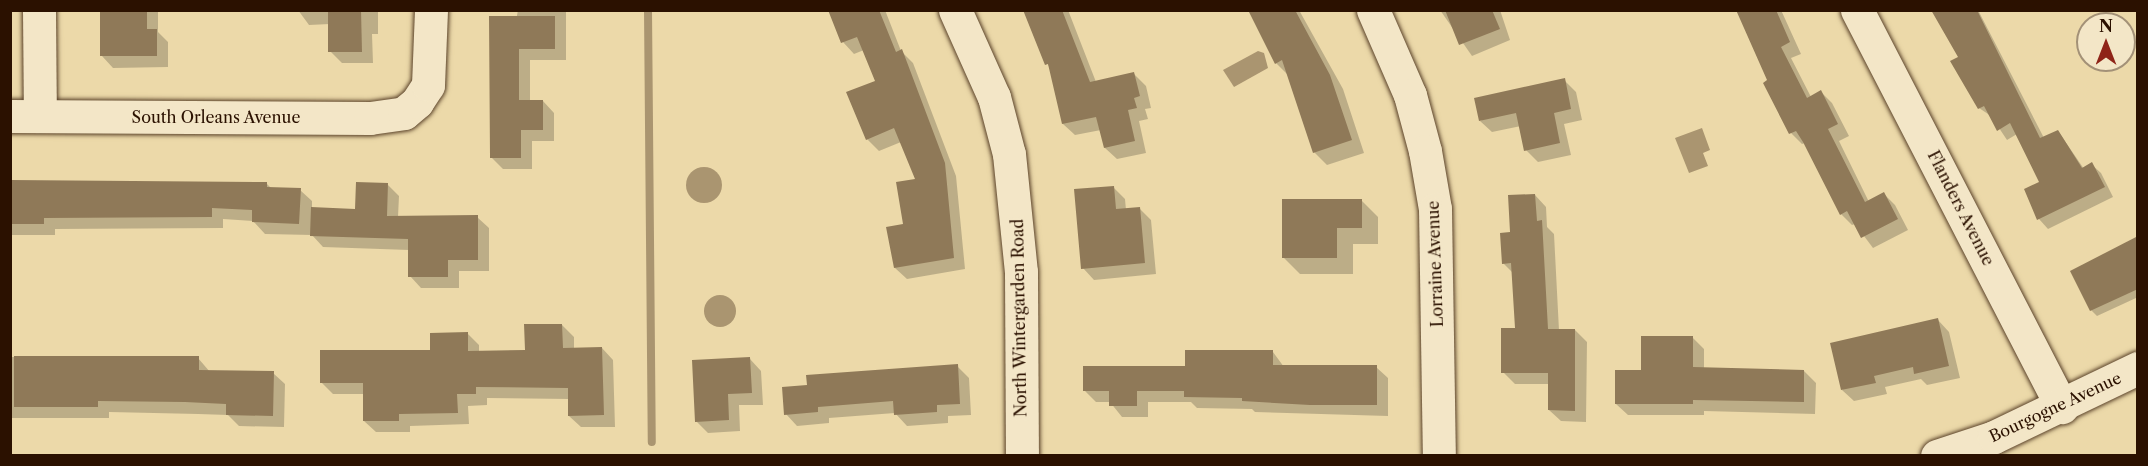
<!DOCTYPE html>
<html>
<head>
<meta charset="utf-8">
<style>
	body { margin:0 }
	#map { position:relative; width:2148px; height:466px; overflow:hidden; background:#ecd9a9; font-family:"Libre Caslon Text",serif }
	div>[style] { position:absolute }
	[style*='--x'] { left:calc(var(--x)*1px); top:calc(var(--y)*1px); width:calc(var(--w)*1px); rotate:calc(var(--a)*1deg) }
	.water>* { inset:0; background:#aa9570 }
	.round { border-radius:50% }
	.shadow>* { inset:0; background:#0003 }
	.stream>* { height:8px; margin:-4px; padding:0 4px; transform-origin:4px; border-radius:4px; background:#aa9570 }
	.building>* { inset:0; background:#8f7958 }
	.roads { filter:drop-shadow(0 0 2px #5b432a) drop-shadow(0 0 2px #5b432a) }
	.minor>* { height:33px; margin:-16.5px; padding:0 16.5px; transform-origin:16.5px; border-radius:16.5px; background:#f3e6c7 }
	span { translate:-50% -50%; white-space:nowrap; text-align:center; line-height:1.15; -webkit-text-stroke:6px #f3e6c7; paint-order:stroke }
	.street-label { font-size:16px; color:#2b1100 }
	.frame { position:absolute; inset:0; border:12px solid #2b1100; pointer-events:none }
	.north { position:absolute; left:2076px; top:12px; width:60px; height:60px; box-sizing:border-box; background:#f3e6c7; border:2px solid #a39177; border-radius:50%; rotate:0deg; font-size:16px; font-weight:700; line-height:24px; text-align:center; color:#2b1100 }
	.north::after { content:''; display:block; margin:auto; width:21px; height:27px; background:#8f2418; clip-path:polygon(50% 0,100% 100%,50% 72%,0 100%) }
</style>
</head>
<body>
<div id="map">
	<div class="water">
		<i style="clip-path:polygon(1258px 51px,1264px 53px,1268px 68px,1234px 87px,1223px 70px)"></i>
		<i style="clip-path:polygon(1702px 128px,1710px 150px,1703px 153px,1708px 166px,1689px 173px,1675px 138px)"></i>
		<i class="round" style="left:686px;top:167px;width:36px;height:36px"></i>
		<i class="round" style="left:704px;top:295px;width:32px;height:32px"></i>
	</div>
	<div class="shadow">
		<i style="clip-path:polygon(101px 10px,158px 10px,158px 32px,168px 42px,168px 67px,113px 68px,102px 56px)"></i>
		<i style="clip-path:polygon(298px 10px,378px 10px,378px 34px,372px 34px,373px 63px,342px 63px,330px 51px,330px 24px,309px 25px)"></i>
		<i style="clip-path:polygon(518px 10px,566px 10px,566px 60px,530px 60px,530px 101px,543px 101px,554px 113px,554px 141px,532px 141px,532px 169px,503px 169px,491px 157px)"></i>
		<i style="clip-path:polygon(830px 10px,885px 10px,901px 51px,913px 63px,956px 176px,965px 269px,907px 279px,895px 268px,917px 180px,901px 142px,879px 151px,867px 139px,877px 81px,864px 50px,854px 54px,843px 42px)"></i>
		<i style="clip-path:polygon(1025px 10px,1068px 10px,1096px 82px,1134px 74px,1146px 86px,1151px 108px,1145px 109px,1148px 119px,1139px 121px,1146px 153px,1117px 159px,1105px 148px,1101px 130px,1075px 135px,1063px 124px,1050px 69px)"></i>
		<i style="clip-path:polygon(1249px 10px,1299px 10px,1343px 89px,1364px 153px,1327px 165px,1314px 152px,1288px 75px,1276px 63px)"></i>
		<i style="clip-path:polygon(1440px 10px,1500px 10px,1510px 40px,1472px 56px)"></i>
		<i style="clip-path:polygon(1737px 10px,1781px 10px,1801px 54px,1791px 58px,1811px 97px,1821px 92px,1832px 103px,1849px 136px,1839px 141px,1869px 202px,1884px 194px,1895px 205px,1908px 230px,1873px 248px,1855px 224px,1852px 225px,1841px 214px,1805px 143px,1802px 144px,1791px 133px)"></i>
		<i style="clip-path:polygon(1932px 10px,1978px 10px,2044px 138px,2058px 131px,2084px 169px,2091px 164px,2101px 173px,2113px 197px,2048px 229px,2039px 219px,2026px 190px,2041px 182px,2017px 134px,2007px 140px,1991px 116px,1979px 108px,1960px 58px)"></i>
		<i style="clip-path:polygon(1564px 80px,1576px 92px,1582px 120px,1564px 124px,1571px 155px,1538px 162px,1526px 150px,1521px 126px,1492px 132px,1480px 121px)"></i>
		<i style="clip-path:polygon(10px 181px,267px 184px,272px 189px,300px 190px,312px 201px,312px 209px,356px 210px,387px 184px,399px 196px,398px 217px,477px 217px,489px 228px,489px 271px,459px 271px,459px 288px,421px 288px,410px 276px,409px 250px,323px 247px,312px 235px,265px 234px,253px 221px,223px 219px,223px 228px,55px 229px,55px 235px,10px 235px)"></i>
		<i style="clip-path:polygon(1113px 187px,1125px 199px,1126px 210px,1139px 208px,1151px 220px,1156px 274px,1094px 280px,1083px 268px)"></i>
		<i style="clip-path:polygon(1535px 195px,1546px 207px,1547px 227px,1554px 234px,1559px 330px,1575px 330px,1587px 342px,1586px 422px,1561px 421px,1549px 410px,1549px 384px,1515px 384px,1503px 372px,1516px 330px,1513px 273px,1503px 263px,1511px 234px)"></i>
		<i style="clip-path:polygon(1362px 201px,1378px 217px,1378px 244px,1353px 244px,1353px 274px,1300px 274px,1284px 258px)"></i>
		<i style="clip-path:polygon(2138px 237px,2138px 301px,2136px 298px,2097px 316px,2091px 310px)"></i>
		<i style="clip-path:polygon(1938px 320px,1949px 332px,1960px 378px,1927px 385px,1921px 379px,1885px 387px,1887px 394px,1854px 401px,1842px 390px)"></i>
		<i style="clip-path:polygon(562px 325px,574px 337px,574px 349px,602px 348px,613px 360px,615px 427px,581px 427px,569px 416px,569px 399px,487px 398px,487px 405px,468px 406px,469px 424px,410px 426px,410px 432px,376px 432px,364px 421px,364px 394px,333px 394px,321px 382px,432px 351px,467px 333px,479px 345px,479px 353px,527px 351px)"></i>
		<i style="clip-path:polygon(1692px 337px,1704px 349px,1704px 369px,1804px 371px,1816px 383px,1815px 414px,1704px 411px,1704px 415px,1628px 415px,1616px 404px,1642px 371px)"></i>
		<i style="clip-path:polygon(1273px 352px,1284px 367px,1376px 367px,1388px 378px,1388px 416px,1255px 412px,1252px 409px,1197px 408px,1191px 402px,1148px 402px,1148px 417px,1122px 417px,1110px 402px,1096px 402px,1085px 391px)"></i>
		<i style="clip-path:polygon(10px 357px,198px 358px,210px 372px,273px 373px,285px 384px,284px 427px,239px 426px,228px 415px,198px 414px,109px 412px,109px 418px,10px 418px)"></i>
		<i style="clip-path:polygon(750px 359px,761px 371px,763px 405px,739px 405px,740px 431px,708px 433px,696px 421px)"></i>
		<i style="clip-path:polygon(957px 366px,969px 378px,971px 415px,948px 416px,948px 423px,907px 426px,895px 413px,829px 418px,829px 423px,797px 426px,786px 414px)"></i>
	</div>
	<div class="stream">
		<i style="--x:648;--y:10;--w:432;--a:89.5"></i>
	</div>
	<div class="building">
		<i style="clip-path:polygon(100px 10px,147px 10px,147px 29px,157px 29px,157px 56px,100px 56px)"></i>
		<i style="clip-path:polygon(328px 10px,361px 10px,362px 52px,328px 52px)"></i>
		<i style="clip-path:polygon(828px 10px,879px 10px,896px 52px,902px 49px,945px 163px,954px 258px,894px 268px,886px 227px,903px 224px,896px 182px,915px 179px,894px 128px,866px 140px,846px 92px,875px 81px,857px 37px,841px 43px)"></i>
		<i style="clip-path:polygon(1023px 10px,1062px 10px,1090px 82px,1134px 72px,1140px 96px,1134px 98px,1137px 108px,1128px 110px,1135px 141px,1104px 148px,1096px 117px,1062px 124px,1048px 64px,1045px 65px)"></i>
		<i style="clip-path:polygon(1248px 10px,1295px 10px,1330px 75px,1352px 140px,1313px 153px,1282px 60px,1275px 64px)"></i>
		<i style="clip-path:polygon(1445px 10px,1492px 10px,1500px 29px,1459px 45px)"></i>
		<i style="clip-path:polygon(1736px 10px,1776px 10px,1790px 42px,1781px 47px,1807px 98px,1821px 90px,1838px 124px,1828px 129px,1865px 202px,1884px 192px,1898px 219px,1861px 238px,1847px 211px,1840px 215px,1803px 142px,1796px 131px,1789px 134px,1763px 83px,1767px 80px)"></i>
		<i style="clip-path:polygon(1931px 10px,1977px 10px,2040px 138px,2058px 130px,2082px 168px,2092px 162px,2105px 187px,2037px 220px,2024px 189px,2039px 182px,2010px 123px,1997px 131px,1984px 106px,1978px 109px,1950px 61px,1958px 57px)"></i>
		<i style="clip-path:polygon(489px 16px,555px 16px,555px 49px,519px 49px,519px 100px,543px 100px,543px 130px,521px 130px,521px 158px,490px 158px)"></i>
		<i style="clip-path:polygon(1565px 78px,1571px 109px,1554px 113px,1560px 143px,1524px 151px,1516px 113px,1479px 121px,1474px 98px)"></i>
		<i style="clip-path:polygon(10px 180px,267px 182px,267px 187px,301px 188px,299px 224px,252px 222px,252px 210px,212px 208px,212px 217px,44px 218px,44px 224px,10px 224px)"></i>
		<i style="clip-path:polygon(356px 182px,388px 183px,387px 216px,478px 215px,478px 260px,448px 260px,448px 277px,408px 277px,408px 239px,310px 236px,311px 207px,355px 209px)"></i>
		<i style="clip-path:polygon(1114px 186px,1116px 209px,1140px 207px,1145px 263px,1081px 269px,1074px 189px)"></i>
		<i style="clip-path:polygon(1535px 194px,1537px 221px,1542px 220px,1548px 329px,1575px 329px,1575px 411px,1548px 410px,1548px 373px,1501px 373px,1501px 328px,1515px 328px,1511px 263px,1502px 264px,1500px 233px,1510px 232px,1508px 195px)"></i>
		<i style="clip-path:polygon(1282px 199px,1362px 199px,1362px 228px,1337px 228px,1337px 258px,1282px 258px)"></i>
		<i style="clip-path:polygon(2138px 236px,2138px 289px,2090px 311px,2070px 271px)"></i>
		<i style="clip-path:polygon(1938px 318px,1949px 366px,1914px 374px,1913px 367px,1874px 376px,1876px 383px,1841px 390px,1830px 343px)"></i>
		<i style="clip-path:polygon(524px 324px,562px 324px,563px 348px,602px 347px,604px 415px,568px 416px,568px 388px,476px 387px,476px 394px,457px 394px,458px 413px,399px 414px,399px 421px,363px 421px,363px 383px,320px 383px,320px 350px,430px 350px,430px 333px,468px 332px,468px 351px,525px 350px)"></i>
		<i style="clip-path:polygon(1641px 336px,1693px 336px,1693px 367px,1804px 370px,1804px 402px,1693px 400px,1693px 404px,1615px 404px,1615px 370px,1641px 370px)"></i>
		<i style="clip-path:polygon(1185px 350px,1273px 350px,1273px 365px,1377px 365px,1377px 405px,1310px 405px,1242px 401px,1242px 398px,1184px 397px,1184px 391px,1137px 391px,1137px 406px,1109px 406px,1109px 391px,1083px 391px,1083px 366px,1185px 366px)"></i>
		<i style="clip-path:polygon(14px 356px,199px 356px,199px 370px,274px 371px,273px 416px,226px 415px,226px 404px,185px 402px,98px 401px,98px 407px,14px 407px)"></i>
		<i style="clip-path:polygon(750px 357px,752px 393px,728px 394px,729px 420px,695px 422px,692px 360px)"></i>
		<i style="clip-path:polygon(958px 364px,960px 404px,937px 405px,937px 412px,894px 415px,893px 401px,818px 407px,818px 412px,784px 415px,782px 387px,807px 385px,806px 375px)"></i>
	</div>
	<div class="roads">
		<div class="minor">
			<i style="--x:39;--y:10;--w:106;--a:89.5"></i>
			<i style="--x:955;--y:10;--w:95;--a:65.9"></i>
			<i style="--x:994;--y:97;--w:59;--a:75.3"></i>
			<i style="--x:1009;--y:154;--w:119;--a:84.2"></i>
			<i style="--x:1021;--y:272;--w:184;--a:89.7"></i>
			<i style="--x:1373;--y:10;--w:93;--a:66.5"></i>
			<i style="--x:1410;--y:95;--w:58;--a:75"></i>
			<i style="--x:1425;--y:151;--w:59;--a:80.2"></i>
			<i style="--x:1435;--y:209;--w:247;--a:89.1"></i>
			<i style="--x:1857;--y:10;--w:447;--a:62.7"></i>
			<i style="--x:10;--y:116;--w:360;--a:0.3"></i>
			<i style="--x:370;--y:118;--w:34;--a:-8"></i>
			<i style="--x:404;--y:113;--w:17;--a:-40"></i>
			<i style="--x:417;--y:102;--w:20;--a:-57"></i>
			<i style="--x:428;--y:85;--w:75;--a:-87.7"></i>
			<i style="--x:1937;--y:456;--w:60;--a:-18.4"></i>
			<i style="--x:1994;--y:437;--w:160;--a:-25.6"></i>
		</div>
	</div>
	<div class="street-label">
		<span style="left:216px;top:117px">South Orleans Avenue</span>
		<span style="left:1961px;top:208px;rotate:63deg">Flanders Avenue</span>
		<span style="left:1435px;top:264px;rotate:-92deg">Lorraine Avenue</span>
		<span style="left:1019px;top:318px;rotate:-91deg">North Wintergarden Road</span>
		<span style="left:2055px;top:407px;rotate:-25deg">Bourgogne Avenue</span>
	</div>
	<div class="frame"></div>
	<div class="north">N</div>
</div>
</body>
</html>
